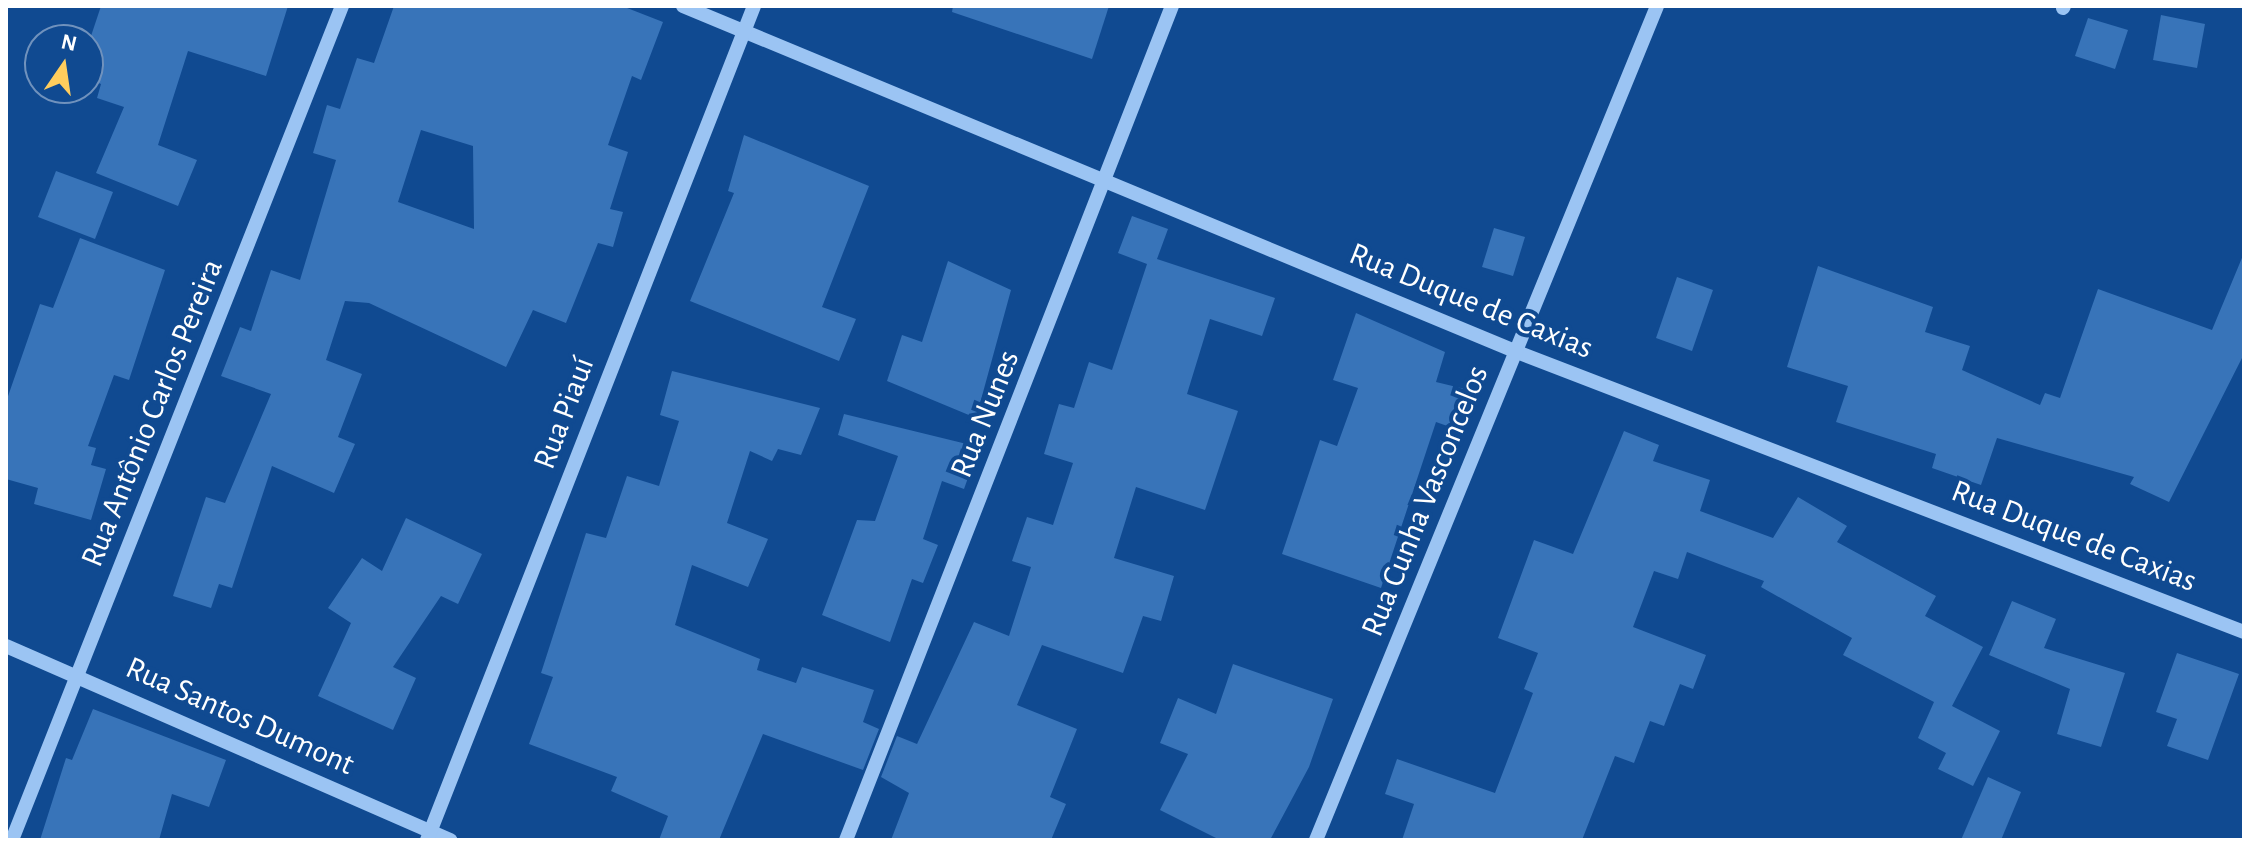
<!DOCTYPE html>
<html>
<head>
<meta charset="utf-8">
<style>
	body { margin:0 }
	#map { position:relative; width:2250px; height:846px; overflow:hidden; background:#104a91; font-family:"Alegreya Sans",sans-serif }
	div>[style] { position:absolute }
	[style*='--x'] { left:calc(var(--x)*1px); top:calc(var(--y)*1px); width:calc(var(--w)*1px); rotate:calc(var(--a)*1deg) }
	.building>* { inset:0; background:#3874b9 }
	.minor>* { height:14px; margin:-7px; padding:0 7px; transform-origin:7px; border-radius:7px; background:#9bc4f3 }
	span { translate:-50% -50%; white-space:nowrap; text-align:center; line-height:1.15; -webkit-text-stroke:8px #104a91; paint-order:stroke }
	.street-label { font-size:32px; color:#fff }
	.frame { position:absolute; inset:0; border:8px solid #fff; pointer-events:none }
	.north { position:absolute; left:24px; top:24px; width:80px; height:80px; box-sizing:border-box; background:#104a91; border:2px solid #7092bd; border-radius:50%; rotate:13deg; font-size:22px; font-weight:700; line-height:32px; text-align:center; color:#fff }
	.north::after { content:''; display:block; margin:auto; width:28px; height:36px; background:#ffcd5d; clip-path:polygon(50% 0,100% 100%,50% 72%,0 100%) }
</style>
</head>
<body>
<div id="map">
	<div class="building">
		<i style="clip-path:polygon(101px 6px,288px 6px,266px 76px,188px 51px,158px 145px,197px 160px,178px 206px,96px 173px,124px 107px,97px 98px,101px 84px,88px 79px,88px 45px)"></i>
		<i style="clip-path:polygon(evenodd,394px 6px,622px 6px,663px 22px,641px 80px,632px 76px,608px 145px,628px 152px,610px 209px,623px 212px,613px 247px,598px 243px,566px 323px,533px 310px,506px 367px,369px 303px,345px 301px,326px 360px,362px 374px,338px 437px,355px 444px,334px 493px,272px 466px,232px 588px,219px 584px,211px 608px,173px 596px,206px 497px,225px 503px,271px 394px,221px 376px,240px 327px,251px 331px,271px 270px,300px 280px,336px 160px,313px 153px,327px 105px,340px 109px,357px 58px,374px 63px,394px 6px,421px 130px,473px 146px,474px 229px,398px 202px,421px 130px)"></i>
		<i style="clip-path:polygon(953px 6px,1109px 6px,1092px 59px,952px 12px)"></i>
		<i style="clip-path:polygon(2161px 15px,2205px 24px,2197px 68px,2153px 60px)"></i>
		<i style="clip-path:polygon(2088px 18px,2128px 30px,2115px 69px,2075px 56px)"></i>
		<i style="clip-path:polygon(744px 135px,869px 186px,822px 307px,856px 319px,839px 361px,690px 301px,734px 193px,728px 191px)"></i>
		<i style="clip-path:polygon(56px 171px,113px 192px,95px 239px,38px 217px)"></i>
		<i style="clip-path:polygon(1132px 216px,1168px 229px,1157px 259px,1275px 298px,1262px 336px,1210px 319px,1187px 394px,1238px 411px,1205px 510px,1136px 487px,1114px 558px,1174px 576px,1161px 621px,1143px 616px,1123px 673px,1042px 645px,1017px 705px,1077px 729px,1050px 797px,1066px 804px,1051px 840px,891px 840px,909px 793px,881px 777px,897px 736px,917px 744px,974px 622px,1009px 636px,1031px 567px,1012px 561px,1027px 517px,1053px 525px,1073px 463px,1044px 454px,1059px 404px,1074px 408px,1089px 362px,1112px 370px,1147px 264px,1118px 253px)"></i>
		<i style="clip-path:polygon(1494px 228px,1525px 237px,1513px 276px,1482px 267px)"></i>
		<i style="clip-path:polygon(80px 238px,165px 270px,129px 380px,114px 375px,88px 446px,96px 448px,91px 465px,106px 469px,91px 520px,34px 504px,38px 488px,6px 479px,6px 402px,40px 304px,53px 308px)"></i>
		<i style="clip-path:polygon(2244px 253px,2244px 354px,2169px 502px,2130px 484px,2134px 477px,1997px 438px,1981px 485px,1932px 468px,1936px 454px,1836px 422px,1848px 386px,1787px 367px,1818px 266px,1933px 307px,1925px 332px,1970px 346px,1962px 370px,2040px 405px,2045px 393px,2060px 398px,2098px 289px,2212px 330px)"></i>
		<i style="clip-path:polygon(948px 261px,1011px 290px,976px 418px,887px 381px,902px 335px,922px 342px)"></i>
		<i style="clip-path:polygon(1677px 277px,1713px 290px,1692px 351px,1656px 338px)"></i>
		<i style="clip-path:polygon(1356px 313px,1445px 352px,1436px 382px,1465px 389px,1453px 428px,1436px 422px,1381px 588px,1282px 554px,1320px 440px,1337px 446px,1358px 388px,1333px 380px)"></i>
		<i style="clip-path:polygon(672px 371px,820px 408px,801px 455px,778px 449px,772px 461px,750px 451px,727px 523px,768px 539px,748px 587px,692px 565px,675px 625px,760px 659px,757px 670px,796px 683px,802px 667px,874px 690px,863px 722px,879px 729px,863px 770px,763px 734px,719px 840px,659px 840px,668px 816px,611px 791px,617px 777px,529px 744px,553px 677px,541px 673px,586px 533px,606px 538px,627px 476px,659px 486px,679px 421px,660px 415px)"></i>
		<i style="clip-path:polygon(844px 414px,979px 447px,964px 489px,942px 481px,923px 539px,938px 545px,923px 583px,912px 579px,890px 642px,822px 615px,857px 520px,875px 521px,898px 456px,838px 435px)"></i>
		<i style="clip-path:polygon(1624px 431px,1659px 445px,1653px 461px,1710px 480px,1700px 511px,1773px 538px,1798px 497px,1847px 526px,1837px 542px,1936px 596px,1925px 616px,1983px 647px,1952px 706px,2000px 731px,1973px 786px,1938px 769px,1946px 753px,1918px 738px,1934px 702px,1843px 655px,1852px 638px,1761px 587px,1764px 581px,1687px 552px,1678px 579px,1654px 571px,1633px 627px,1706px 655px,1693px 689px,1680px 684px,1664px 726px,1650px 721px,1634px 763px,1615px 756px,1582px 840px,1402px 840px,1414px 804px,1385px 794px,1397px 759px,1495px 793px,1533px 693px,1524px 689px,1538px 653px,1498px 638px,1534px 540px,1573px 554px)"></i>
		<i style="clip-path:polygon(406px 518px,482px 554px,458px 604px,441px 596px,393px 667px,416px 678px,393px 730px,318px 696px,351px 623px,328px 608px,362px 558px,382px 571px)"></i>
		<i style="clip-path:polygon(2012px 601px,2056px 619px,2044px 648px,2125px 673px,2101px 747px,2057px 734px,2070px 689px,1989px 655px)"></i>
		<i style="clip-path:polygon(2177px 653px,2239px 674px,2208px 760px,2167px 746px,2177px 719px,2156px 712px)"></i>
		<i style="clip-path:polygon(1233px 664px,1333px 699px,1309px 767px,1270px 840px,1220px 840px,1160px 810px,1188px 754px,1160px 743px,1178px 698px,1216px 714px)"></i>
		<i style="clip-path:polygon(93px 709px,226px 760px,209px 807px,172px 794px,159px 840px,40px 840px,66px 758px,72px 760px)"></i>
		<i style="clip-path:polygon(1988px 777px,2021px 792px,2001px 840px,1961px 840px)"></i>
	</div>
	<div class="minor">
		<i style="--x:683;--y:6;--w:903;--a:22.53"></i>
		<i style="--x:1517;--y:352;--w:779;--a:21.06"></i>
		<i style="--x:2063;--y:8;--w:2;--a:-63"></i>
		<i style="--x:6;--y:646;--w:485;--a:23.6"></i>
		<i style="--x:12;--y:840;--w:897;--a:-68.41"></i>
		<i style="--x:427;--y:840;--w:896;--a:-68.59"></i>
		<i style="--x:846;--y:840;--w:895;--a:-68.65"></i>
		<i style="--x:1316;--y:840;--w:901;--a:-67.76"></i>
	</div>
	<div class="street-label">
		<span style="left:1471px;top:301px;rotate:22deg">Rua Duque de Caxias</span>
		<span style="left:152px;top:413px;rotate:-68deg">Rua Antônio Carlos Pereira</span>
		<span style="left:564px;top:413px;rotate:-69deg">Rua Piauí</span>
		<span style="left:985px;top:414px;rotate:-68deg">Rua Nunes</span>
		<span style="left:1425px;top:501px;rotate:-68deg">Rua Cunha Vasconcelos</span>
		<span style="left:2074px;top:536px;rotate:21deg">Rua Duque de Caxias</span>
		<span style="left:240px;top:716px;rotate:24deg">Rua Santos Dumont</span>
	</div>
	<div class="frame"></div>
	<div class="north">N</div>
</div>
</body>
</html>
